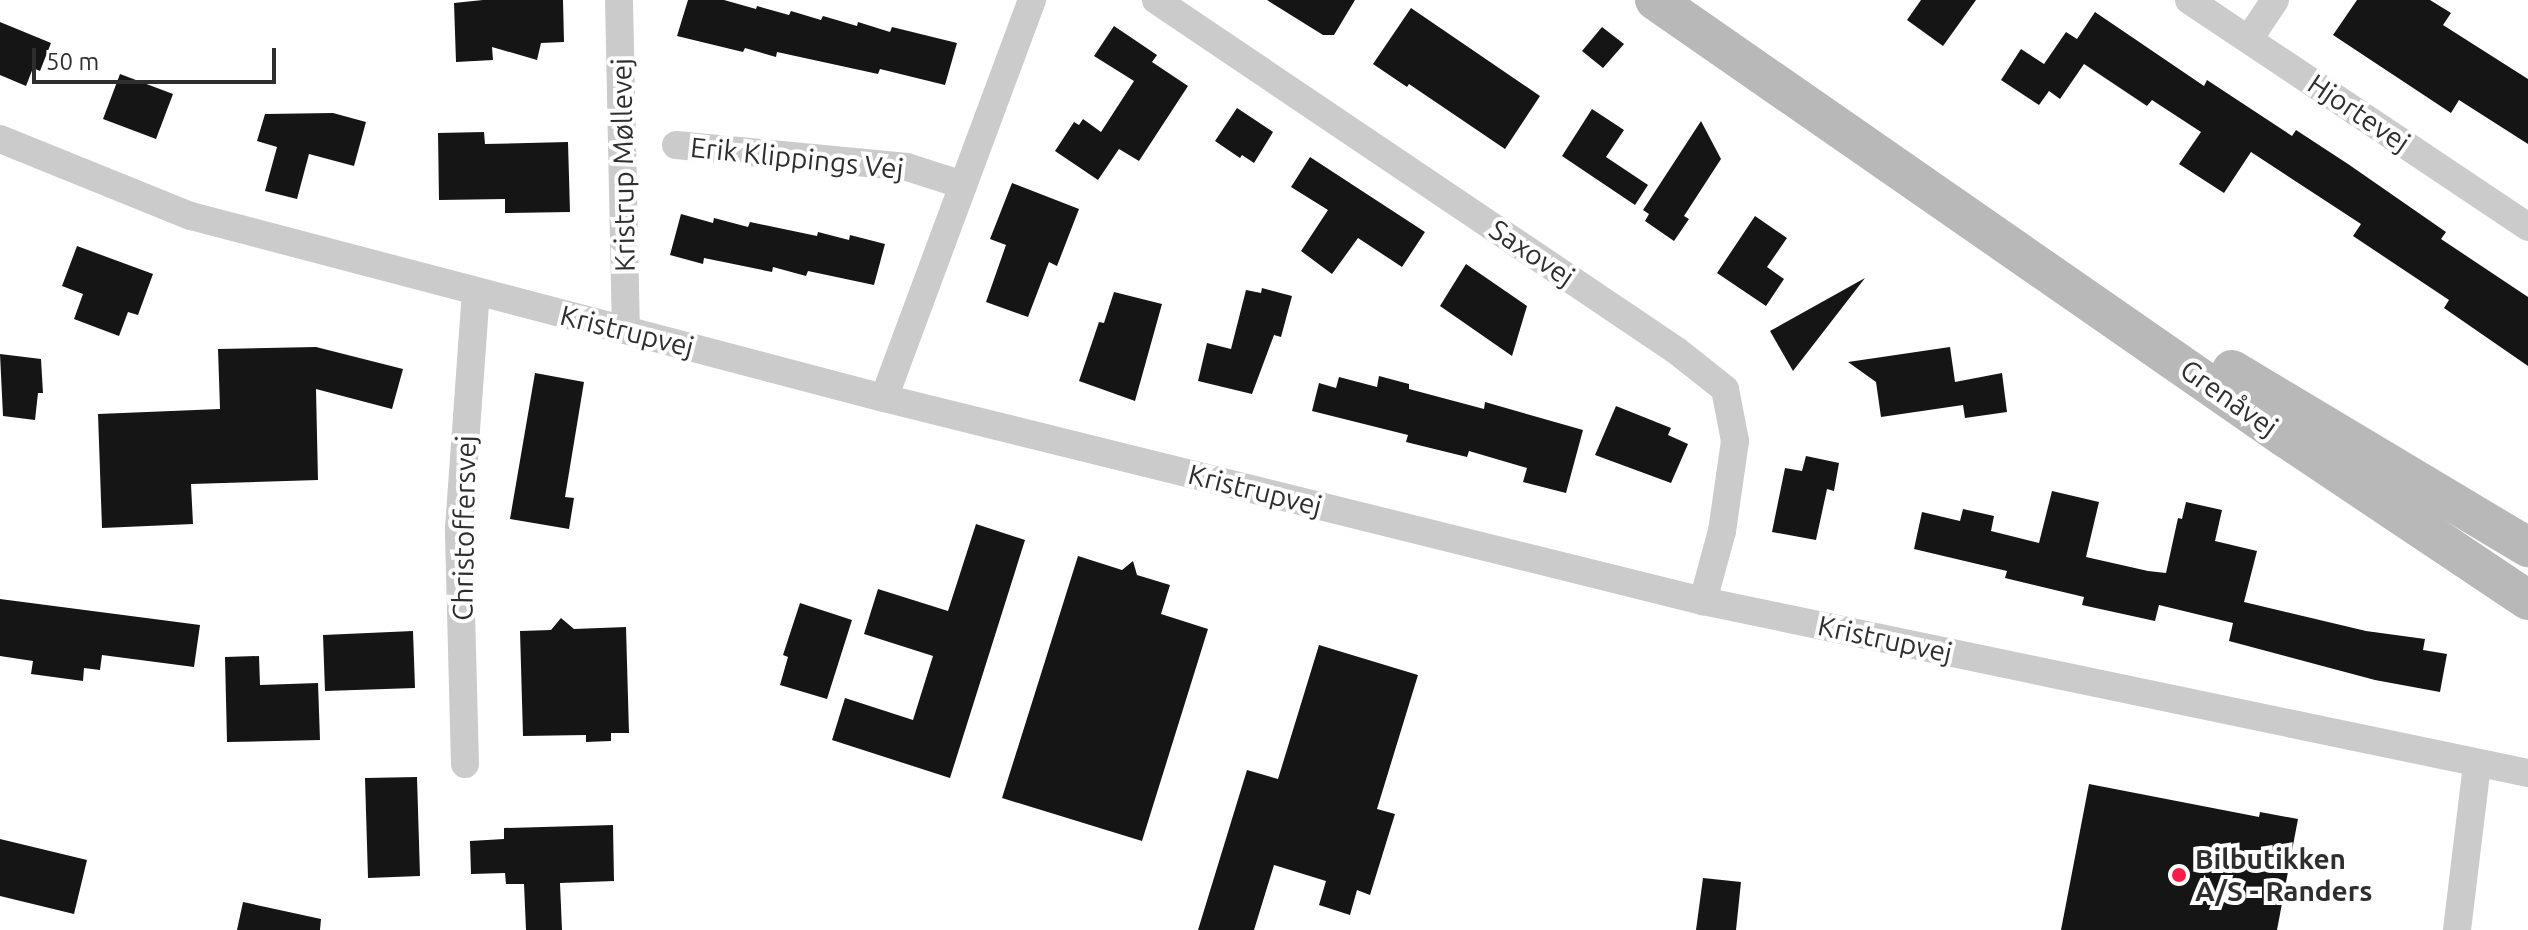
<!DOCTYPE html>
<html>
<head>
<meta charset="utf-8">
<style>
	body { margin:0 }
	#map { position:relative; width:2528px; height:930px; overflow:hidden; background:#fff; font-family:Ubuntu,sans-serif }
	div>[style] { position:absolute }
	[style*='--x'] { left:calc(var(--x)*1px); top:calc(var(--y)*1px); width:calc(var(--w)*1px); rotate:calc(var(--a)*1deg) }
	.building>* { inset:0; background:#151515 }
	.street>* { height:28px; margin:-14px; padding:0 14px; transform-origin:14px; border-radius:14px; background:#cbcbcb }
	.secondary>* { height:40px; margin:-20px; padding:0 20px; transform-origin:20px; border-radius:20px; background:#b8b8b8 }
	.dots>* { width:22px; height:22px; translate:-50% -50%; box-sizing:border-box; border:4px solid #fff; border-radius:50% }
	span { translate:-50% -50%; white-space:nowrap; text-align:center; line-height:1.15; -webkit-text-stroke:8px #fff; paint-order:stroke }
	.street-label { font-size:28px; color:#2e2e2e }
	.poi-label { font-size:28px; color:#2e2e2e; font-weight:700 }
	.left { translate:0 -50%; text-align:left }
	.scale { position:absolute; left:32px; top:48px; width:244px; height:36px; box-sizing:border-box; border:4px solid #2e2e2e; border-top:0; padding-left:10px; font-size:24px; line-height:28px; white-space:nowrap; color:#2e2e2e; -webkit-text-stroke:6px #fff; paint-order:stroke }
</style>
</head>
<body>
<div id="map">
	<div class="building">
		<i style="clip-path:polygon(483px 0,563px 0,564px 42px,541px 43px,537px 60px,492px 47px,493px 60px,456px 62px,454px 3px)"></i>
		<i style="clip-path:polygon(688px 0,724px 0,756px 9px,757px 6px,789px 15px,791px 11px,821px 20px,823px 16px,857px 26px,858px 22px,890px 32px,892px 27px,957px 43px,945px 85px,880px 69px,878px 74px,777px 52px,776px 57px,745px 48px,743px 52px,677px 36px)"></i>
		<i style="clip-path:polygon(1267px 0,1355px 0,1334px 35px,1323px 35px)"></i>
		<i style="clip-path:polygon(1921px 0,1976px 0,1943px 46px,1907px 20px)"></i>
		<i style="clip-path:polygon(2357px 0,2430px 0,2451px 13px,2443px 25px,2528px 79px,2528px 144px,2459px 100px,2451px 113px,2333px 35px)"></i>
		<i style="clip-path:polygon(1411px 8px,1540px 96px,1505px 149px,1409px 84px,1407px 87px,1373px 64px)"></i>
		<i style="clip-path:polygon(2095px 12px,2204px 86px,2207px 80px,2292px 136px,2296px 130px,2348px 164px,2446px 232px,2441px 239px,2528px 297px,2528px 366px,2444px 308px,2449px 300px,2353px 236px,2361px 224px,2251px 152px,2224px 193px,2179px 164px,2201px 132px,2152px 100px,2147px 106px,2084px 64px,2060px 99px,2049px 91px,2039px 105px,2001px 80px,2021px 49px,2044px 64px,2066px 32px,2077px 39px)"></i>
		<i style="clip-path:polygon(0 22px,51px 43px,40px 71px,33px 68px,26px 86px,0 75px)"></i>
		<i style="clip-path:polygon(1114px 26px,1157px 55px,1152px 62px,1188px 86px,1139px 161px,1119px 149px,1098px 180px,1055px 151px,1074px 122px,1079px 125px,1083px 119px,1101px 132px,1134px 81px,1094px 56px)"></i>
		<i style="clip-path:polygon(1602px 27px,1624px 44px,1603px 68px,1582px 51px)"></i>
		<i style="clip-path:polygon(120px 74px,173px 94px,156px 139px,103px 119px)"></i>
		<i style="clip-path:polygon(1237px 108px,1273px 132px,1254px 163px,1242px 155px,1240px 158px,1215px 141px)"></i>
		<i style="clip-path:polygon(1592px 109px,1624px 130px,1606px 157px,1648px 185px,1635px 205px,1562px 156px)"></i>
		<i style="clip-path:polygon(333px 113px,366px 122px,354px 166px,309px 154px,297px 199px,265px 191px,277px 147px,257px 141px,265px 114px)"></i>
		<i style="clip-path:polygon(1701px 121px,1721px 159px,1684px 216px,1689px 219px,1674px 241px,1645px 221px,1649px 214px,1643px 210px)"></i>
		<i style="clip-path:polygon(484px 132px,485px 144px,568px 142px,570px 212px,505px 213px,505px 199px,439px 200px,438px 133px)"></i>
		<i style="clip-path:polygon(1310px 157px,1425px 232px,1402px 267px,1358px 238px,1332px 274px,1301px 251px,1328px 210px,1291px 187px)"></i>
		<i style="clip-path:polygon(1012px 183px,1079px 209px,1057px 266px,1049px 262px,1028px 317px,986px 302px,1006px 245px,990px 239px)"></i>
		<i style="clip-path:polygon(681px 214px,713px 223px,714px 218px,748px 227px,750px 222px,817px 236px,818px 232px,849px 240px,850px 235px,885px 244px,874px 285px,808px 271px,806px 276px,773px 267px,772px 272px,704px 258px,703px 264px,670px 255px)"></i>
		<i style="clip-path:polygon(1755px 216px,1787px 238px,1767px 267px,1784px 279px,1766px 306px,1717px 273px)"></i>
		<i style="clip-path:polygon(77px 246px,153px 274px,138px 315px,128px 312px,119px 336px,74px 319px,83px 294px,62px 286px)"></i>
		<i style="clip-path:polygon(1466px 264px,1527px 306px,1512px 356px,1440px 306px)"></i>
		<i style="clip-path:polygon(1865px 278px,1793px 371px,1770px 331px)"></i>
		<i style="clip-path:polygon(1262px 288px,1292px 296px,1281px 337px,1274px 335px,1252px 394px,1198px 381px,1207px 343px,1231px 349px,1246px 290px,1261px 293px)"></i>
		<i style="clip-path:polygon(1114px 292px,1162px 304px,1135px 401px,1079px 381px,1099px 322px,1104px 323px)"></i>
		<i style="clip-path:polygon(316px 347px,403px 369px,392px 409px,316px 389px,318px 480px,191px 484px,193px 524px,102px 528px,98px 414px,220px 409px,218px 349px)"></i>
		<i style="clip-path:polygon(1950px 347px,1955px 382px,2002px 373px,2007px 412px,1965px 418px,1963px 405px,1881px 417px,1876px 382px,1848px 362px)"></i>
		<i style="clip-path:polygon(0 354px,41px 359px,43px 393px,38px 393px,35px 420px,3px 416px)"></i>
		<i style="clip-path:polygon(535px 373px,584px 382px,565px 497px,574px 498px,569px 529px,510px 519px)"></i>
		<i style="clip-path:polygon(1379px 376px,1409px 384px,1409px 389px,1484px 409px,1485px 402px,1583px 430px,1566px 493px,1523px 482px,1527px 468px,1469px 451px,1467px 457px,1406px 442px,1408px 435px,1312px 411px,1319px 383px,1336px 388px,1339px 377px,1377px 387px)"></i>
		<i style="clip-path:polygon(1616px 406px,1671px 428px,1668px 435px,1688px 444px,1671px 483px,1595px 455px)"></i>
		<i style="clip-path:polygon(1806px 456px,1839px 463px,1834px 491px,1827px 489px,1816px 540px,1772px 532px,1785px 468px,1802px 471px)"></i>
		<i style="clip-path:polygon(2052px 491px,2099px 502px,2086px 557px,2148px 571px,2166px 573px,2178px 518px,2182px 519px,2186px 502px,2222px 510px,2215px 541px,2257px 551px,2244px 602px,2366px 631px,2425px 639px,2423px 650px,2447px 654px,2440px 692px,2375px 680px,2229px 641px,2233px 623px,2159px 605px,2155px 621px,2082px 605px,2084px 597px,2005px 578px,2007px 571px,1914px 549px,1922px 512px,1960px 521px,1963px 509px,1994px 516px,1991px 531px,2039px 543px)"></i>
		<i style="clip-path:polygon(976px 524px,1025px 540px,950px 778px,832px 740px,845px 698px,913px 720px,933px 656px,864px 634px,878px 589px,948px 611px)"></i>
		<i style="clip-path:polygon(1078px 556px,1122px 570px,1133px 561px,1137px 575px,1170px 585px,1161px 614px,1208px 629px,1142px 841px,1002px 798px)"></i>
		<i style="clip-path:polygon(0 599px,200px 625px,194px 667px,102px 655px,100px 670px,84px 668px,83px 681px,31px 674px,33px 661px,0 656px)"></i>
		<i style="clip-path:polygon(800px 603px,852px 620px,827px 699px,780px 685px,788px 657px,783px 655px)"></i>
		<i style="clip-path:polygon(561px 618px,574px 629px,626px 627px,629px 733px,611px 733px,611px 741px,586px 742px,586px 735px,523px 736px,520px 631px,551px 630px)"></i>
		<i style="clip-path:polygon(413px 631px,415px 688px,325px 691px,323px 635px)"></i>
		<i style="clip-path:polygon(1319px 645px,1418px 675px,1377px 809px,1395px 814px,1370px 895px,1357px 890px,1350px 915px,1319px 905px,1326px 881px,1274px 865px,1254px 930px,1198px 930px,1247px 770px,1278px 779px)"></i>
		<i style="clip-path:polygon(259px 656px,260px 685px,318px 683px,320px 740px,227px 742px,225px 657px)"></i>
		<i style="clip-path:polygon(417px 777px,420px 876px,368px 878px,365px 778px)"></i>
		<i style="clip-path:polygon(2089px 784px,2259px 817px,2260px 812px,2298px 819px,2277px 930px,2061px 930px)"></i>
		<i style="clip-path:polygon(613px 825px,614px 881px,560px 883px,562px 930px,526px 930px,524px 884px,506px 884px,505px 873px,471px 874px,470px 841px,504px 839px,504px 828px)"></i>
		<i style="clip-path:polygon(0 839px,87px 860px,74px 914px,0 896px)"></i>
		<i style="clip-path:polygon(1703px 878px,1741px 882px,1736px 930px,1696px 930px)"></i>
		<i style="clip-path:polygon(243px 902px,321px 919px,320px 930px,237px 930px)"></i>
	</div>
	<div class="street">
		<i style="--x:619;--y:0;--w:330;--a:88.8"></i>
		<i style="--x:1156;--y:0;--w:628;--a:33.97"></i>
		<i style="--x:1677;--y:351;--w:61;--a:38.4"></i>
		<i style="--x:1725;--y:389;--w:53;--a:79.1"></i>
		<i style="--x:1735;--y:441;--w:91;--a:98.2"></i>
		<i style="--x:1722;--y:531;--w:73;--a:105.2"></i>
		<i style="--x:2189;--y:0;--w:408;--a:33.8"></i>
		<i style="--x:2249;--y:39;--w:47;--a:-56.3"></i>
		<i style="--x:0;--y:139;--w:206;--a:22"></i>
		<i style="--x:191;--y:216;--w:717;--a:14.72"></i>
		<i style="--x:884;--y:398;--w:844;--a:13.92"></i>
		<i style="--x:1703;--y:601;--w:843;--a:11.78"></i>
		<i style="--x:676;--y:145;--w:232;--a:5.4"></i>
		<i style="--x:907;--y:167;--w:59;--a:17.8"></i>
		<i style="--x:884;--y:398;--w:425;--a:-69.6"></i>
		<i style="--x:465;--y:764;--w:236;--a:-91.5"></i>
		<i style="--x:459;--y:528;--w:237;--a:-85.9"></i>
		<i style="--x:2457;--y:930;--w:166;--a:-83.1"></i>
	</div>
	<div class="secondary">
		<i style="--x:1655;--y:0;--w:768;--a:34.77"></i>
		<i style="--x:2286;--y:438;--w:291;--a:33.8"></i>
		<i style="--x:2232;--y:370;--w:345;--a:30.9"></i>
	</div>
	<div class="dots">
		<i style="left:2179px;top:875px;background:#f71e49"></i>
	</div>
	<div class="street-label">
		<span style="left:2359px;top:113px;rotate:34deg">Hjortevej</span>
		<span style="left:797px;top:158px;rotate:6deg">Erik Klippings Vej</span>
		<span style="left:623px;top:165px;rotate:-91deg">Kristrup Møllevej</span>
		<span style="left:1532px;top:253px;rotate:34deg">Saxovej</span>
		<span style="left:627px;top:331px;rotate:14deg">Kristrupvej</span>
		<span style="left:2229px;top:398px;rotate:35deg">Grenåvej</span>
		<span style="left:1255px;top:490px;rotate:14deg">Kristrupvej</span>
		<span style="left:464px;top:528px;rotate:-89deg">Christoffersvej</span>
		<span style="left:1885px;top:639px;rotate:12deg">Kristrupvej</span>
	</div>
	<div class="poi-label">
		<span class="left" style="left:2195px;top:875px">Bilbutikken<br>A/S - Randers</span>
	</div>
	<div class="scale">50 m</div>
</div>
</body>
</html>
